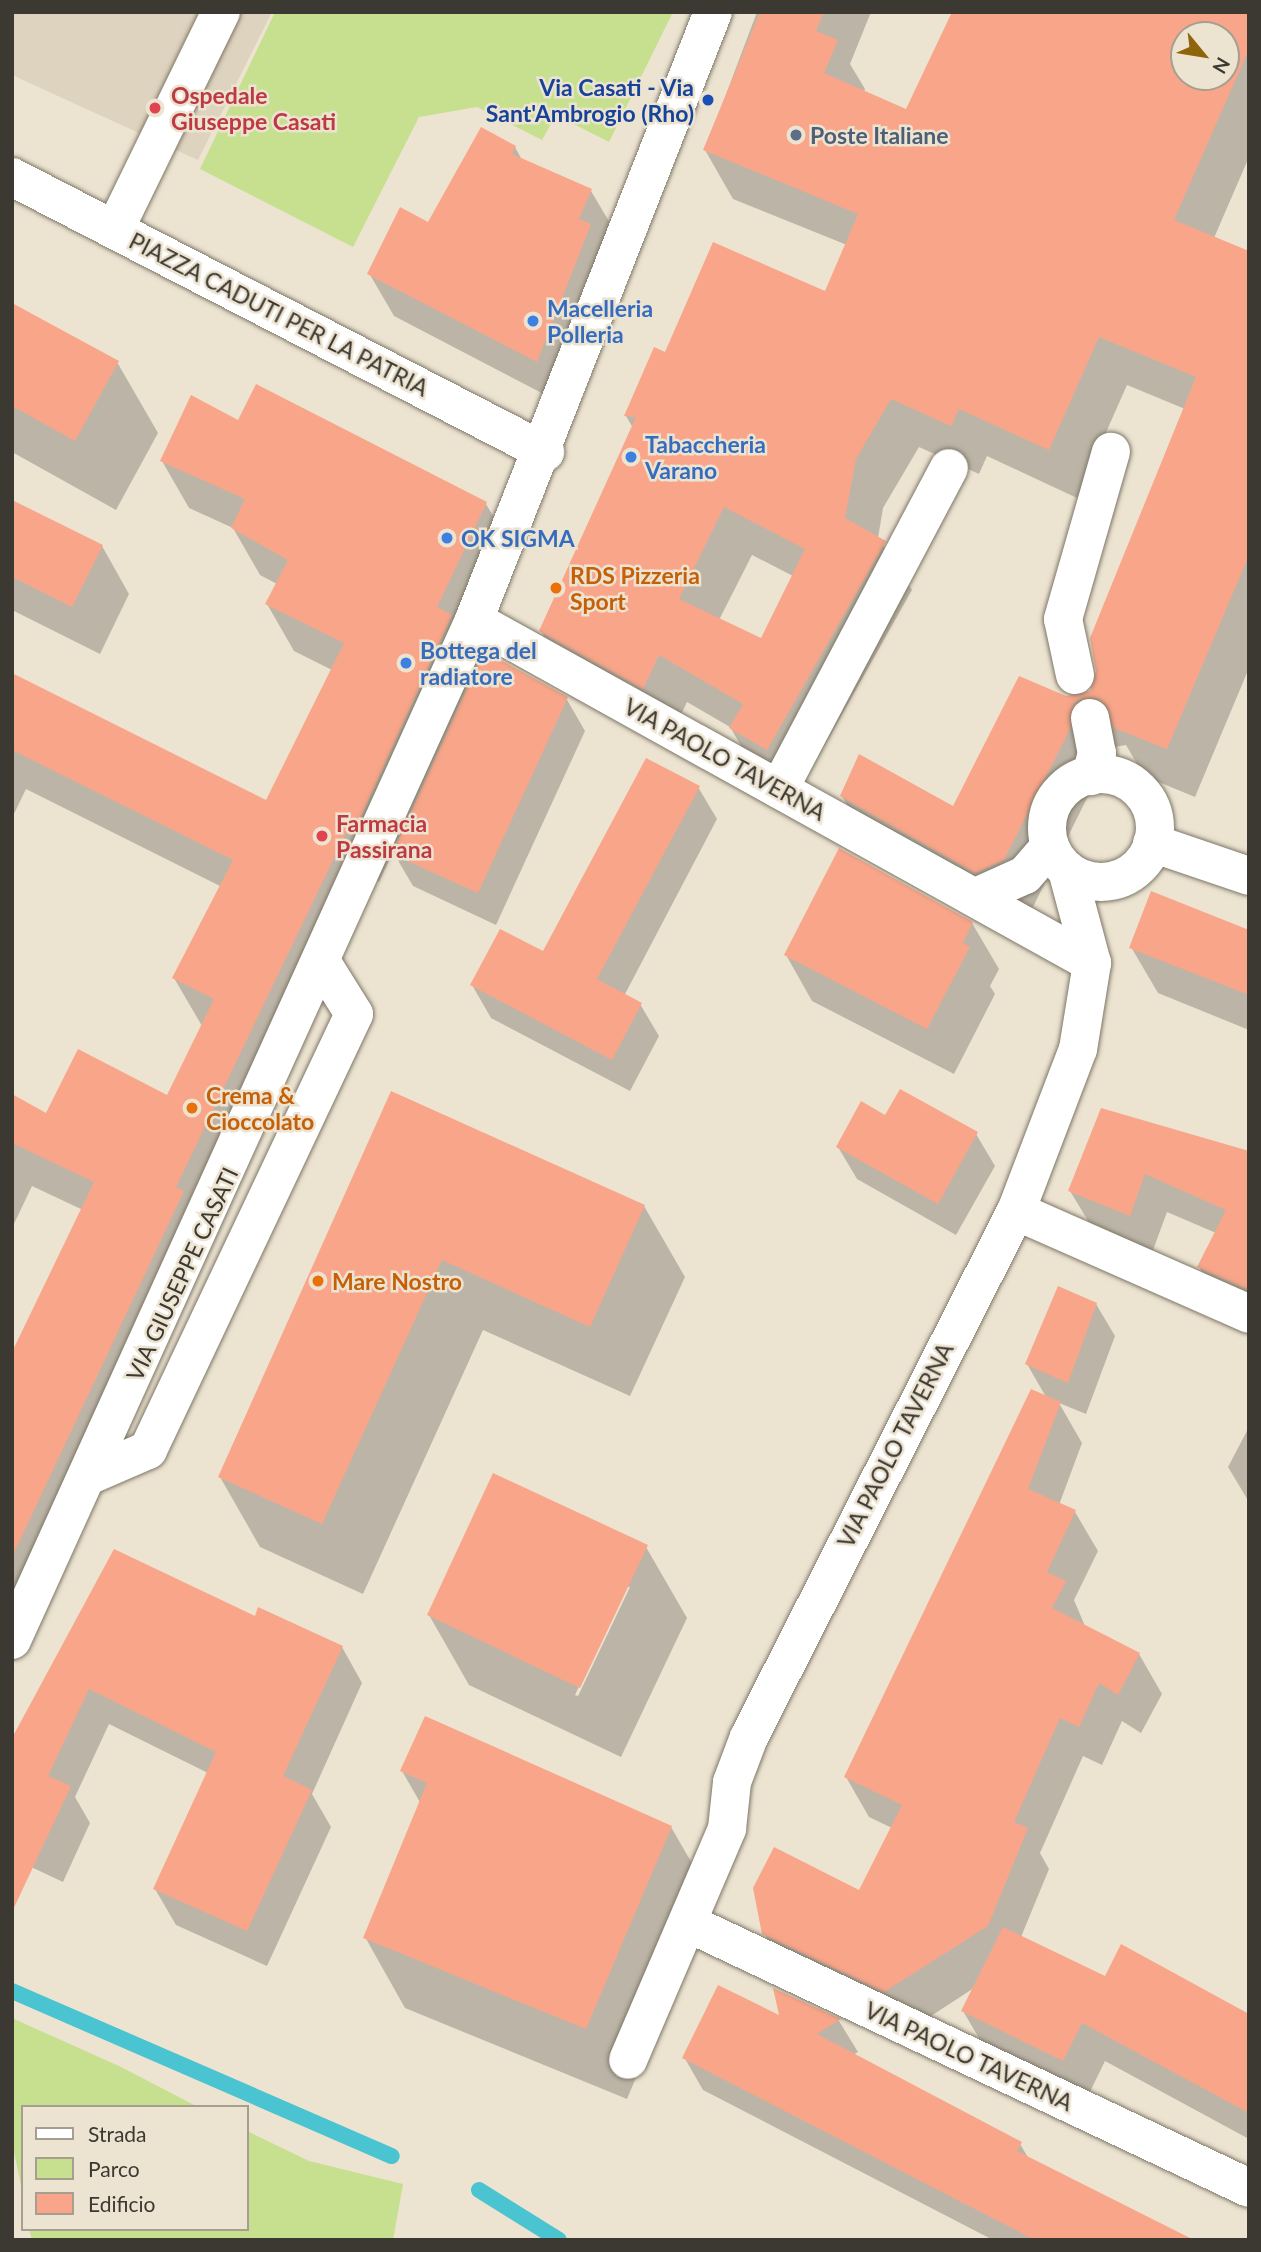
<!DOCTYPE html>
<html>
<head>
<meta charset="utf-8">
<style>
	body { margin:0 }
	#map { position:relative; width:1261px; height:2252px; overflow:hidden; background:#ece3d1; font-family:Lato,sans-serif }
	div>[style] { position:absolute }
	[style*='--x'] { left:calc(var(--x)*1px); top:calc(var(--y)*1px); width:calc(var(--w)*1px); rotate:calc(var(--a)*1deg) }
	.medical>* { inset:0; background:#ded3bf }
	.green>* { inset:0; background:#c7e090 }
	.shadow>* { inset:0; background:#0003 }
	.stream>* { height:16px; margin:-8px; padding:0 8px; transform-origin:8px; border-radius:8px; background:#49c4d0 }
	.building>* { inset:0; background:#f9a589 }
	.roads { filter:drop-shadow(0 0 2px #7e7767) drop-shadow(0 0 2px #7e7767) }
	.minor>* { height:38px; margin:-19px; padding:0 19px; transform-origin:19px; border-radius:19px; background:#fff }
	.minor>.ring { margin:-19px; padding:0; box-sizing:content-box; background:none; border:38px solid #fff; border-radius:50% }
	.dots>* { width:19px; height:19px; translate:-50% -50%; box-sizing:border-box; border:4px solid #ece3d1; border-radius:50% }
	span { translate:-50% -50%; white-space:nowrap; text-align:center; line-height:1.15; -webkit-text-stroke:5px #ece3d1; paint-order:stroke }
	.transit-label { font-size:23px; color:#164399; font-weight:700 }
	.right { translate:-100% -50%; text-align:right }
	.health-label { font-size:23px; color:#be3a42; font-weight:700 }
	.left { translate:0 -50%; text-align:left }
	.service-label { font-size:23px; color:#4e5e75; font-weight:700 }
	.shop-label { font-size:23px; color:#366cbe; font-weight:700 }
	.street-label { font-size:23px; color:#3c3932 }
	.food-label { font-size:23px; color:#c56008; font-weight:700 }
	.frame { position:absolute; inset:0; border:14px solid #3c3932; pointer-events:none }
	.legend { position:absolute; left:21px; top:2105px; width:228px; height:126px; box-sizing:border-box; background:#ece3d1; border:2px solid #a69f91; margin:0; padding:9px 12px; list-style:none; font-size:21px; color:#3c3932 }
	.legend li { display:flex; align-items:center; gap:14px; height:35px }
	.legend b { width:35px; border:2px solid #a69f91 }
	.north { position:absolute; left:1170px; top:21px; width:70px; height:70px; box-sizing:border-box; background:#ece3d1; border:2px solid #a69f91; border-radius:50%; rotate:120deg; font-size:19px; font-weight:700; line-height:28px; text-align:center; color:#3c3932 }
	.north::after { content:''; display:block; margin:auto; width:24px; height:32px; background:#8e650a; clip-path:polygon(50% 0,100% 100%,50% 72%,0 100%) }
</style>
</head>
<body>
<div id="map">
	<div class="medical">
		<i style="clip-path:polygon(12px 12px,272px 12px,198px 160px,12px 75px)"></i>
	</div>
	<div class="green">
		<i style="clip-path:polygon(275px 12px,673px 12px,609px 142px,556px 115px,542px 140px,477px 107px,419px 117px,353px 247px,200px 169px)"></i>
		<i style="clip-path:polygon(12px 2018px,121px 2067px,198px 2107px,23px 2107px,23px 2195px,12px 2142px)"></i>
		<i style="clip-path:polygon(247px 2131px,309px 2161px,403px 2184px,393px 2240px,32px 2240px,29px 2229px,247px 2229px)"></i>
	</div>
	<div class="shadow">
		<i style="clip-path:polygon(evenodd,757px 12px,871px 12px,850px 64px,865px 89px,855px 117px,907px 111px,1249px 12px,1249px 157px,1214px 238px,1249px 253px,1249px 668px,1195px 797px,1144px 776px,1126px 745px,1103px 749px,1097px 778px,1032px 909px,870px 845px,842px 796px,954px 808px,1066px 698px,1091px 692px,1185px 409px,1127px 385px,1077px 498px,987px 456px,979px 474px,919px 447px,883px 508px,878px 538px,912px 590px,795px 798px,759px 777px,730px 727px,687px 702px,671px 736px,569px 679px,541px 631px,633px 428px,626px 416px,666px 354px,826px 294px,847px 245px,733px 199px,705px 150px,757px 12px,1184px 35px,1226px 35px,1226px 77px,1184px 77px,1184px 35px,757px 12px,752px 555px,793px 576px,762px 640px,719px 620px,752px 555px)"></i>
		<i style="clip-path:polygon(515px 147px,522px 160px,591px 191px,616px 233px,561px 403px,394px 316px,369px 273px)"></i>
		<i style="clip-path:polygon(12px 305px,117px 362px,158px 433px,116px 510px,12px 452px)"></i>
		<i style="clip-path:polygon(256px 386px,486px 504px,514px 551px,468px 645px,480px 665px,566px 698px,585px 731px,496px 925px,413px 886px,393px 852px,379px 882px,373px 879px,12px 1666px,12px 1356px,83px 1210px,32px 1186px,12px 1228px,12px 1096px,47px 1115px,168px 1098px,202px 1026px,174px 978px,222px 887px,26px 789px,12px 818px,12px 675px,266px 802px,332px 670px,294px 651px,267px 604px,277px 584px,260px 575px,233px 528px,189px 508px,162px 461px,239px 422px)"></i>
		<i style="clip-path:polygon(12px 502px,102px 546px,129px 594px,100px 654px,12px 610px)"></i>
		<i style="clip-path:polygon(698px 787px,717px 819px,624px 996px,640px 1004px,659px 1036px,630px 1091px,491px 1018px,472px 985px,544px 954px)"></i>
		<i style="clip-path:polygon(972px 923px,999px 969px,990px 986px,995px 994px,954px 1074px,812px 1001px,786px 955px)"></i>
		<i style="clip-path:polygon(1249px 932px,1249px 1030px,1158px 993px,1131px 947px)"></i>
		<i style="clip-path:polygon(392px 1093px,644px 1206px,685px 1277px,630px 1396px,483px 1330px,363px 1594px,260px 1547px,220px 1477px)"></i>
		<i style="clip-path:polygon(1102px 1110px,1249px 1153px,1249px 1320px,1221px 1306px,1199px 1267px,1216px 1233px,1167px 1212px,1152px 1253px,1093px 1229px,1070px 1191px)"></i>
		<i style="clip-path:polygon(886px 1117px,976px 1134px,995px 1166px,956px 1235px,857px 1179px,838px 1147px)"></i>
		<i style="clip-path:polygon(1096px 1304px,1115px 1336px,1086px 1414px,1059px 1403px,1082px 1443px,1059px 1505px,1075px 1512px,1098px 1551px,1074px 1600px,1085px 1626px,1139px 1654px,1162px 1694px,1141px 1733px,1122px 1721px,1102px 1765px,1083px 1756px,1040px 1853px,1049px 1869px,1021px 1937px,1105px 1979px,1249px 2016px,1249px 2139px,1105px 2061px,1086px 2100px,986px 2050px,963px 2011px,974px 1988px,908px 2031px,787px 1974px,764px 1933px,860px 1892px,892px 1828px,869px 1817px,846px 1777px,1046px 1397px,1027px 1364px)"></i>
		<i style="clip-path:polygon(1249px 1427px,1249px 1502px,1228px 1467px)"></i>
		<i style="clip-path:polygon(evenodd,646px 1547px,687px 1618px,621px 1757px,469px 1685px,429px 1615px,646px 1547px,626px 1587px,630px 1587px,578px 1696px,575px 1695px,626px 1587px)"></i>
		<i style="clip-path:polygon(114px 1551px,255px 1618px,342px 1647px,362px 1683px,312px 1794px,331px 1827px,267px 1966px,176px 1925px,155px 1889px,208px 1773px,109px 1724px,75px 1797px,90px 1823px,63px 1882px,12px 1858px)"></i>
		<i style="clip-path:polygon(402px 1771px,671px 1827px,712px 1898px,627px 2099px,405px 2008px,365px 1937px,421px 1804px)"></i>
		<i style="clip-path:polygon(776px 1991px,839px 2021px,858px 2052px,853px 2055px,1020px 2144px,1029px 2159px,1190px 2240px,993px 2240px,703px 2090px,684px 2057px,782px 2019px)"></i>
	</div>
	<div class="stream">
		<i style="--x:12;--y:1991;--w:414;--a:23.5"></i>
		<i style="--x:479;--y:2190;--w:94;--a:32"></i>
	</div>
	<div class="building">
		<i style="clip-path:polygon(evenodd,760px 12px,824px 12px,816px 31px,838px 40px,824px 73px,906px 109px,952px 12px,1249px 12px,1249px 49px,1174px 220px,1249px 251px,1249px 555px,1167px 749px,1114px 728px,1098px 698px,1076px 701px,1070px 729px,1004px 860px,975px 873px,840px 796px,859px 754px,953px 806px,1019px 676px,1066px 696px,1090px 691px,1096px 671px,1090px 638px,1196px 377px,1099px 337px,1049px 450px,959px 409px,951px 426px,891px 399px,856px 459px,845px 518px,886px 541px,767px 750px,729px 728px,743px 704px,659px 655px,643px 689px,539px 631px,636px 417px,624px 416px,654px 347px,665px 352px,713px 242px,825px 291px,858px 214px,703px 150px,760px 12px,1184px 35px,1226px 35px,1226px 77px,1184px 77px,1184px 35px,760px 12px,724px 507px,805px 549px,761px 638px,679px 599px,724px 507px)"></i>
		<i style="clip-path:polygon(481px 127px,516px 146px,512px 154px,592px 189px,579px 219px,591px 224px,537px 362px,367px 274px,400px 207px,428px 222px)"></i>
		<i style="clip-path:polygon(12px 303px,119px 361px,75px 441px,12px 406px)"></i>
		<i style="clip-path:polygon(256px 384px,487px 502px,437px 607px,452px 615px,352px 836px,346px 833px,176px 1187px,184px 1191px,12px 1557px,12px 1352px,94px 1182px,12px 1143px,12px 1094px,46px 1113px,78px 1049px,167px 1095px,214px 999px,172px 978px,233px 860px,12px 750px,12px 673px,266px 800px,344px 643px,265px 604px,288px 560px,231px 528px,245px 499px,160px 461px,191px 395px,238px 420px)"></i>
		<i style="clip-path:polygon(12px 500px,103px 545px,72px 607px,12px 577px)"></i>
		<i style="clip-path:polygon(484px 651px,568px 697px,478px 893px,392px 854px)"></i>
		<i style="clip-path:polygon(646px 758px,700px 786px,597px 979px,642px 1003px,612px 1060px,470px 985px,500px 929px,543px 951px)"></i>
		<i style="clip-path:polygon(839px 848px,973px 922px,963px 943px,970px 947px,927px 1029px,784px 955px)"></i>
		<i style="clip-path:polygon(1151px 891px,1249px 930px,1249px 995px,1129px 948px)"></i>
		<i style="clip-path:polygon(900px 1089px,978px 1132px,938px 1204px,836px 1147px,861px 1101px,885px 1115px)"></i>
		<i style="clip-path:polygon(391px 1091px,645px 1205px,590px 1327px,442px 1260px,322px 1524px,218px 1477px)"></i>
		<i style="clip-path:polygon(1101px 1108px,1249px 1151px,1249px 1290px,1197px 1267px,1226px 1210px,1145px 1174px,1130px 1216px,1068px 1191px)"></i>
		<i style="clip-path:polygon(1058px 1286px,1097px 1303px,1068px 1383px,1025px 1364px)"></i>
		<i style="clip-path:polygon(1031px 1389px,1061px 1402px,1028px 1489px,1076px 1510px,1047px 1572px,1066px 1581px,1052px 1608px,1140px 1653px,1118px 1695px,1099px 1683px,1079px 1727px,1060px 1718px,1014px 1822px,1028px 1828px,988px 1926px,884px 1992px,762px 1934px,753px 1888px,774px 1847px,859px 1890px,902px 1805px,844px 1777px)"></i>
		<i style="clip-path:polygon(493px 1473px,648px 1545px,580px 1688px,427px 1615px)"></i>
		<i style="clip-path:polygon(114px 1549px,255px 1616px,258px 1607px,343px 1646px,283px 1776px,312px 1790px,247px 1931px,153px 1889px,216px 1752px,89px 1689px,48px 1776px,71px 1786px,12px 1912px,12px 1738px)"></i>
		<i style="clip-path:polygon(425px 1716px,672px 1826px,586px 2029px,363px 1938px,427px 1783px,400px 1771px)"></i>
		<i style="clip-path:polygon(1003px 1927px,1105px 1976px,1121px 1944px,1249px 2014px,1249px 2113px,1082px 2023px,1063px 2061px,961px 2011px)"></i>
		<i style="clip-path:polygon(718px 1985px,779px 2015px,773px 1988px,841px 2019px,817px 2034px,1022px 2142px,1017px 2151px,1194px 2240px,1035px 2240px,682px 2058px)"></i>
	</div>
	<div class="roads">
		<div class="minor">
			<i style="--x:12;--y:177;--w:600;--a:27.29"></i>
			<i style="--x:115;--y:229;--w:242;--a:-64"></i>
			<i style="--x:474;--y:620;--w:707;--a:29.03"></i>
			<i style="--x:1092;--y:963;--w:87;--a:99.2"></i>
			<i style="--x:1078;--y:1049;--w:173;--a:110.9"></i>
			<i style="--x:1016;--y:1211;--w:590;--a:116.91"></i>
			<i style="--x:749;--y:1737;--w:48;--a:110.7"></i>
			<i style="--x:732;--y:1782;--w:47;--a:96.1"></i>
			<i style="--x:727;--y:1829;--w:251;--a:113.2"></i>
			<i style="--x:1075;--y:675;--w:57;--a:-102.1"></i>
			<i style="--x:1063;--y:619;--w:174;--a:-74"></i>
			<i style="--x:1090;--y:718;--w:36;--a:79"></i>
			<i style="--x:1097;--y:753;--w:24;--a:105"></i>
			<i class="ring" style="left:1047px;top:774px;width:70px;height:70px"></i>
			<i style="--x:779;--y:789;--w:363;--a:-62.1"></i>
			<i style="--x:1152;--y:843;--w:102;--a:18.8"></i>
			<i style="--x:1067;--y:870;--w:96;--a:75"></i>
			<i style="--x:978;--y:896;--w:51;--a:-24.1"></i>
			<i style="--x:1025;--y:875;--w:38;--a:-49"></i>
			<i style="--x:1016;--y:1211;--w:255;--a:23.8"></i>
			<i style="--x:88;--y:1476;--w:65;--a:-23.4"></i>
			<i style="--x:148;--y:1450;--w:482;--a:-64.7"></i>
			<i style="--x:354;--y:1014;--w:60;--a:-122.1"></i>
			<i style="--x:12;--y:1640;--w:1120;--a:-65.63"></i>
			<i style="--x:474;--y:620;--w:653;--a:-68.54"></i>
			<i style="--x:690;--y:1924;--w:618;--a:25.28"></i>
		</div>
	</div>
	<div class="dots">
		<i style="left:708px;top:100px;background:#1a4fb4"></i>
		<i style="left:155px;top:108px;background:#e0444e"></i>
		<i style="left:796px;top:135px;background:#5c6f8a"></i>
		<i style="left:533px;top:321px;background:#3f7fe0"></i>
		<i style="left:631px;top:457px;background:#3f7fe0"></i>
		<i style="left:447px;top:538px;background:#3f7fe0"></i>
		<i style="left:556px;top:588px;background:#e8710a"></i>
		<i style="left:406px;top:663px;background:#3f7fe0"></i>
		<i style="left:322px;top:836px;background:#e0444e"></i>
		<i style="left:192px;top:1108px;background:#e8710a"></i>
		<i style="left:318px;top:1281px;background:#e8710a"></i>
	</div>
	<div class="transit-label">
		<span class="right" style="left:694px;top:100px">Via Casati - Via<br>Sant'Ambrogio (Rho)</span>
	</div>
	<div class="health-label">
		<span class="left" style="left:171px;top:108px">Ospedale<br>Giuseppe Casati</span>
		<span class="left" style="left:336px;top:836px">Farmacia<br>Passirana</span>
	</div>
	<div class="service-label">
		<span class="left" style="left:810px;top:135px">Poste Italiane</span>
	</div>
	<div class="shop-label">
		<span class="left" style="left:547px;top:321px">Macelleria<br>Polleria</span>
		<span class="left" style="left:645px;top:457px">Tabaccheria<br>Varano</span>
		<span class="left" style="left:461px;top:538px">OK SIGMA</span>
		<span class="left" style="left:420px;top:663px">Bottega del<br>radiatore</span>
	</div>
	<div class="street-label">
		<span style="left:279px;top:314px;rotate:27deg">PIAZZA CADUTI PER LA PATRIA</span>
		<span style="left:725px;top:759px;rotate:29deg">VIA PAOLO TAVERNA</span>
		<span style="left:182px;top:1274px;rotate:-65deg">VIA GIUSEPPE CASATI</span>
		<span style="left:895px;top:1445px;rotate:-63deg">VIA PAOLO TAVERNA</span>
		<span style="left:969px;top:2056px;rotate:25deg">VIA PAOLO TAVERNA</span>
	</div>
	<div class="food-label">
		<span class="left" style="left:570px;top:588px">RDS Pizzeria<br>Sport</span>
		<span class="left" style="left:206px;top:1108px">Crema &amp;<br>Cioccolato</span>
		<span class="left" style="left:332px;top:1281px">Mare Nostro</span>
	</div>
	<div class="frame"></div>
	<ul class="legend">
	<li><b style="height:9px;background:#fff"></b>Strada</li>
	<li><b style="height:19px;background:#c7e090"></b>Parco</li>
	<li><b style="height:19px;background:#f9a589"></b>Edificio</li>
	</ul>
	<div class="north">N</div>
</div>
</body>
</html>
